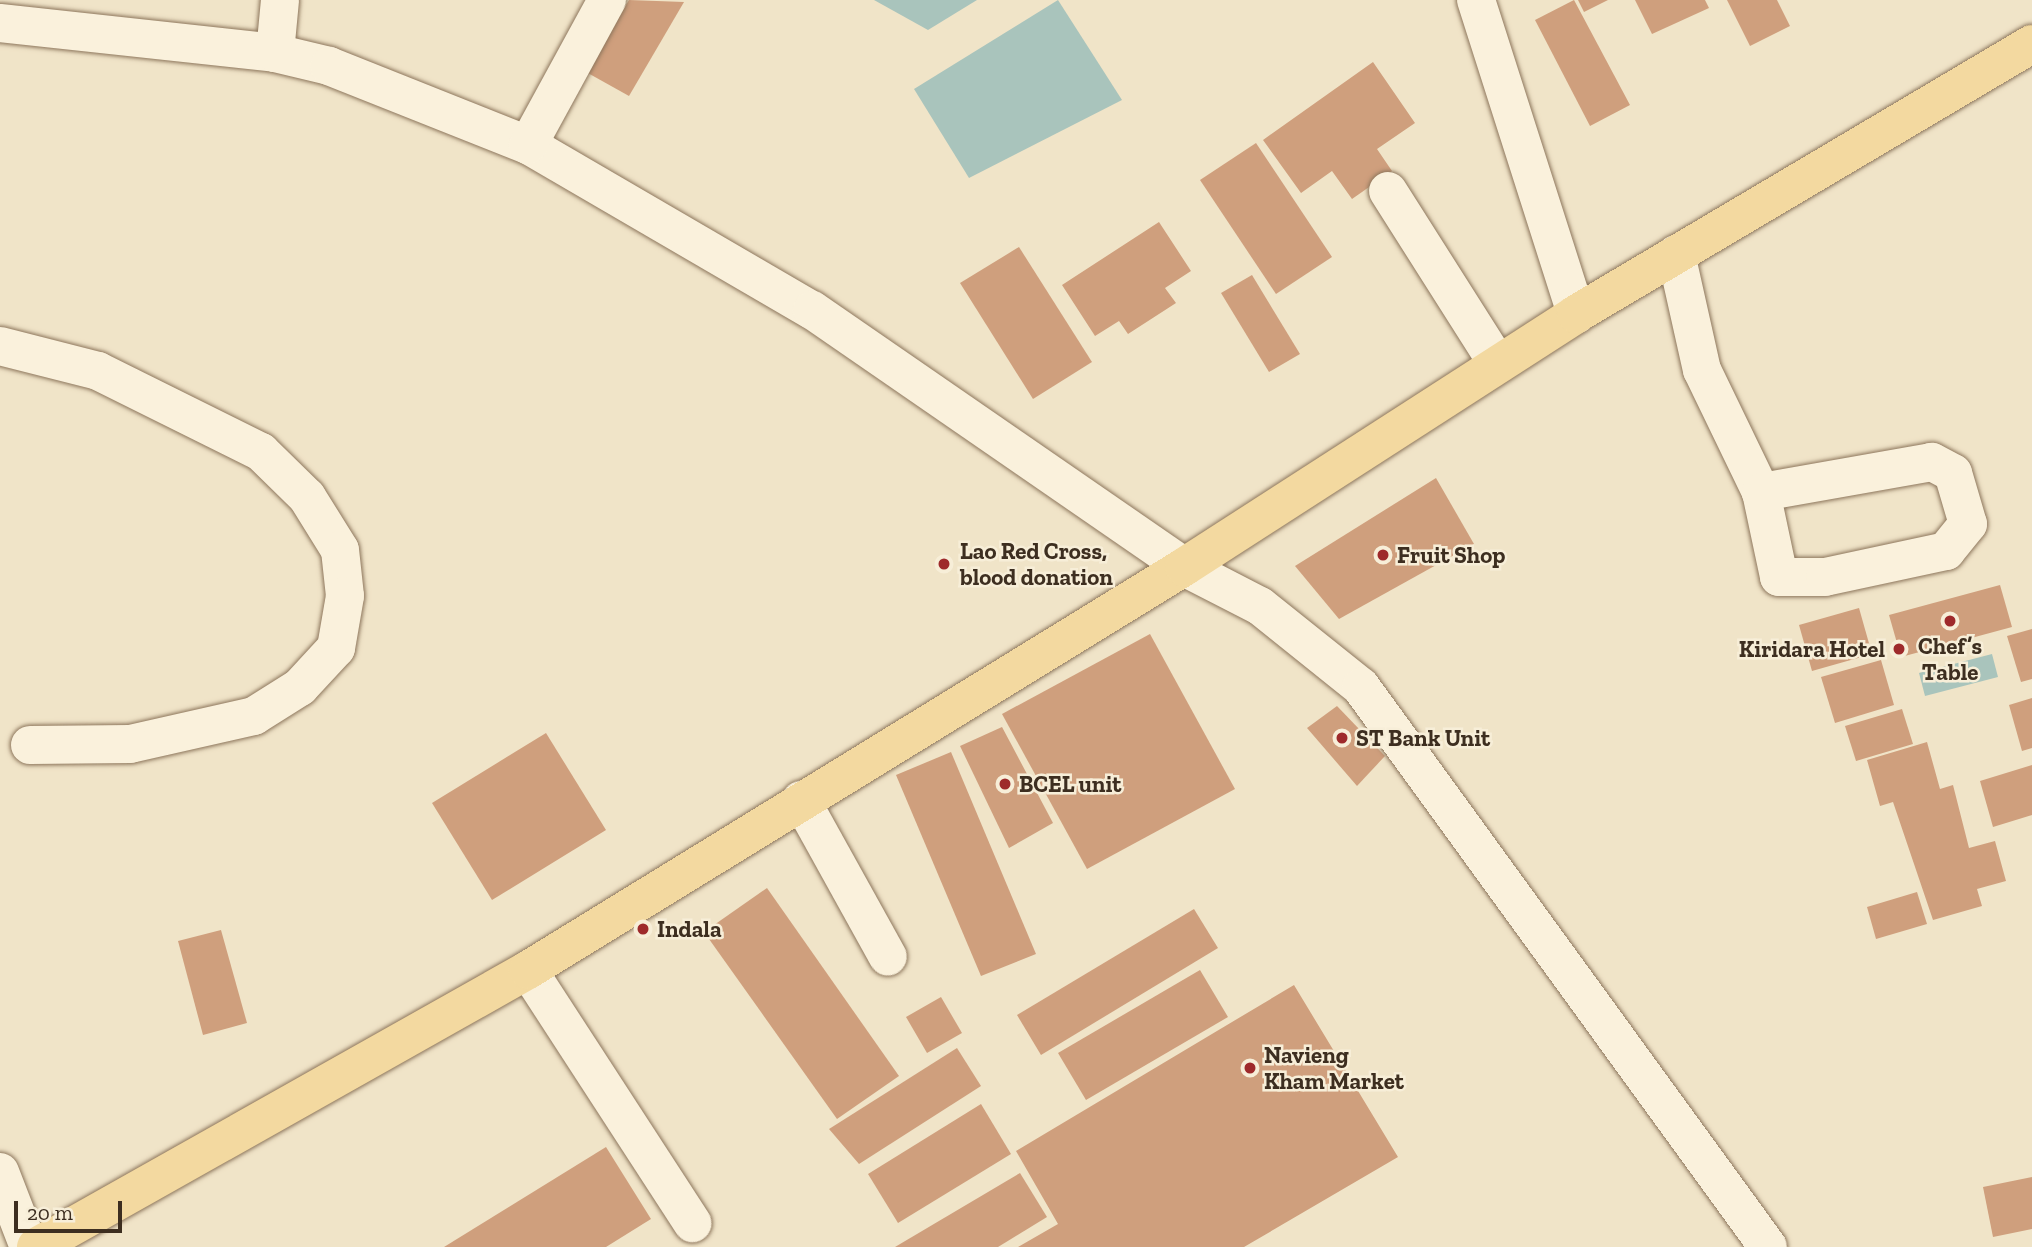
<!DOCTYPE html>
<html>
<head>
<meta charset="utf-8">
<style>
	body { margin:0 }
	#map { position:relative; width:2032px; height:1247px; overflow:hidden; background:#f0e4c8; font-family:"Zilla Slab",serif }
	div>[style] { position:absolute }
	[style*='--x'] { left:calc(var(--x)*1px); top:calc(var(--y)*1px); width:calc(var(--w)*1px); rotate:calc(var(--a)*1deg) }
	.water>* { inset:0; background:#a9c4bc }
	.building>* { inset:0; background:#cf9f7d }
	.roads { filter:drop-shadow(0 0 2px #8d765c) drop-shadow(0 0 2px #8d765c) }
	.minor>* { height:38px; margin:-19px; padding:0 19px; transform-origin:19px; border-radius:19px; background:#faf1dc }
	.major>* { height:38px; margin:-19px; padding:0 19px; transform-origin:19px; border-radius:19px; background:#f3d9a0 }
	.dots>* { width:19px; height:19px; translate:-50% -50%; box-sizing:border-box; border:4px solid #f7eed8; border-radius:50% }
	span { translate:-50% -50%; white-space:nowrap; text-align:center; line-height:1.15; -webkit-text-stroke:5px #f7eed8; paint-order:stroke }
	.poi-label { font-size:23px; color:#3d2e20; font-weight:700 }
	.left { translate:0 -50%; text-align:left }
	.right { translate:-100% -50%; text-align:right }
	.scale { position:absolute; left:14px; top:1201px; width:108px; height:32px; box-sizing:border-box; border:4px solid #3d2e20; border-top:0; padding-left:9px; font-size:21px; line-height:24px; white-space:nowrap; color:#3d2e20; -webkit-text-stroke:5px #f7eed8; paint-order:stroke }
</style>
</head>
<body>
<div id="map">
	<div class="water">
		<i style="clip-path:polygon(874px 0,977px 0,928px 30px)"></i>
		<i style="clip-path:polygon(1058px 0,1122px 100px,969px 178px,914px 89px)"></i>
		<i style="clip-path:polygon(1992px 654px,1998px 677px,1925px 696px,1919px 673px)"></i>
	</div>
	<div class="building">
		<i style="clip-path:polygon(629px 0,684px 2px,629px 96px,586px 72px)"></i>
		<i style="clip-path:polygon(1574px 0,1630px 105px,1590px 126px,1535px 20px)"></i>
		<i style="clip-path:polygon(1578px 0,1608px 0,1584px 12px)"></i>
		<i style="clip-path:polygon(1635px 0,1705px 0,1709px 8px,1652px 34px)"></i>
		<i style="clip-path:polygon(1727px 0,1777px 0,1790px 26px,1750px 46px)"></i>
		<i style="clip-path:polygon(1373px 62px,1415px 123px,1377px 149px,1392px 171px,1352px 199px,1332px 171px,1301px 193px,1263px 140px)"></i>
		<i style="clip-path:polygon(1256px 143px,1332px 257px,1276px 294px,1200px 180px)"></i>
		<i style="clip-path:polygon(1159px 222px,1191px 271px,1165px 288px,1176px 303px,1128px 334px,1119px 321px,1095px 336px,1062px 285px)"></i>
		<i style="clip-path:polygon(1019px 247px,1092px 362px,1033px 399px,960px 283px)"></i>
		<i style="clip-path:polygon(1252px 275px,1300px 354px,1269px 372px,1221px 293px)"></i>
		<i style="clip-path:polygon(1436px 478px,1474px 544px,1339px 619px,1295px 566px)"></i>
		<i style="clip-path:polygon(2000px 585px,2012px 627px,1901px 657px,1889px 615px)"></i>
		<i style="clip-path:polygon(1859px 608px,1872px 654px,1812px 671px,1799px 625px)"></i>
		<i style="clip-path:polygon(2032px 629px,2032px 679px,2021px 682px,2007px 636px)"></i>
		<i style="clip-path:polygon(1150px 634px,1235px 789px,1087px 869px,1002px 714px)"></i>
		<i style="clip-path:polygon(1881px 660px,1894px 705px,1835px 723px,1821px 677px)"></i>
		<i style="clip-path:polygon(2032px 698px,2032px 748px,2022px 751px,2009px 705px)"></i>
		<i style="clip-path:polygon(1337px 706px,1385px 756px,1357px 786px,1307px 728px)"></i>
		<i style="clip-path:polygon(1902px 709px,1913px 744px,1856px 761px,1845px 726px)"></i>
		<i style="clip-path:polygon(1002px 727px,1053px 823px,1009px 848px,960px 746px)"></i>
		<i style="clip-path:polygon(546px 733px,606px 830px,492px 900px,432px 803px)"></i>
		<i style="clip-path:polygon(1927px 742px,1940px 789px,1953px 785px,1969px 848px,1995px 841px,2006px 881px,1977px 889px,1982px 906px,1933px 920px,1893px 802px,1880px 806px,1867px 760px)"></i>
		<i style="clip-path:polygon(951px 752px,1036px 954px,981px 976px,896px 775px)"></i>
		<i style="clip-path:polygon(2032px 765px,2032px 815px,1993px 827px,1980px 781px)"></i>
		<i style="clip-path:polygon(767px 888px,899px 1076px,837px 1119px,704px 932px)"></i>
		<i style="clip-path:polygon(1917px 892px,1927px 924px,1876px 939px,1867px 907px)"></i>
		<i style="clip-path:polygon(1194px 909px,1218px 948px,1041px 1055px,1017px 1015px)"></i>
		<i style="clip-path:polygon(221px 930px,247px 1023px,203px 1035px,178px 941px)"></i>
		<i style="clip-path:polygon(1200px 970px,1228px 1017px,1086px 1100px,1058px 1053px)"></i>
		<i style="clip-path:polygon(1294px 985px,1398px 1157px,1244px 1247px,1018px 1247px,1058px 1224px,1016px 1151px)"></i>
		<i style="clip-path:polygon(941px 997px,962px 1033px,927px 1053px,906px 1017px)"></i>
		<i style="clip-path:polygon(957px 1048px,981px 1086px,859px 1164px,829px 1129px)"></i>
		<i style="clip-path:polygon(981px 1104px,1011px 1154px,898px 1223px,868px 1174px)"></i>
		<i style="clip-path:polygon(606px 1147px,651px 1219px,606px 1247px,444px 1247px)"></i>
		<i style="clip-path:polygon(1020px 1173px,1047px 1217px,998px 1247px,895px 1247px)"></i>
		<i style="clip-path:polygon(2032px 1177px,2032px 1229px,1993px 1237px,1983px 1187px)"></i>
	</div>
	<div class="roads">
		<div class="minor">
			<i style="--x:1476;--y:0;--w:330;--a:72.3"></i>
			<i style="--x:0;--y:23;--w:277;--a:6.2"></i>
			<i style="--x:275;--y:53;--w:56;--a:13.5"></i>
			<i style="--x:329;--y:66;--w:214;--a:21.7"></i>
			<i style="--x:528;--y:145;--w:328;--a:30.2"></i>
			<i style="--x:812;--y:310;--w:452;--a:34.6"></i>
			<i style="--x:1184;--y:567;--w:85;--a:27.2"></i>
			<i style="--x:1260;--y:606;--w:129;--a:38.7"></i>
			<i style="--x:1361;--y:687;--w:692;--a:53.99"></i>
			<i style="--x:275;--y:53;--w:53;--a:-84.6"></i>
			<i style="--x:528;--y:145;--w:165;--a:-61.4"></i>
			<i style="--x:1388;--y:191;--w:204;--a:57.6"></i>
			<i style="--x:1676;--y:254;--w:119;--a:77.4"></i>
			<i style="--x:1702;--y:370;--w:136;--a:64.2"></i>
			<i style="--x:1761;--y:492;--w:87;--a:78"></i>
			<i style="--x:1779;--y:577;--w:46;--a:0"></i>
			<i style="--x:1825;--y:577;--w:124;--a:-12.1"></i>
			<i style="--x:1946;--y:551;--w:35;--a:-51"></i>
			<i style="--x:1968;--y:524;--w:53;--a:-106.4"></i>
			<i style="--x:1953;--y:473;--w:24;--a:-152"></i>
			<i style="--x:1932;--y:462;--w:174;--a:170"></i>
			<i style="--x:0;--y:346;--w:101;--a:14.3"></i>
			<i style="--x:98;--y:371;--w:182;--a:26.4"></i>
			<i style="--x:261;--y:452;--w:64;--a:44.4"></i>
			<i style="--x:307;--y:497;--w:62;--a:58.1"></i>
			<i style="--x:340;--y:550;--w:46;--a:83.8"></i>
			<i style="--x:345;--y:596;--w:53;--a:99.8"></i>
			<i style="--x:336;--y:648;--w:53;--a:132.7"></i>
			<i style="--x:300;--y:687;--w:54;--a:147.8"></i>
			<i style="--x:254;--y:716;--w:127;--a:167.3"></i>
			<i style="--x:130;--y:744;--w:100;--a:179.4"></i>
			<i style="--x:801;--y:800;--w:179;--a:61"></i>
			<i style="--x:528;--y:970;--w:302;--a:57"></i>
			<i style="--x:0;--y:1172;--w:80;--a:68.9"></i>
		</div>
		<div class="major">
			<i style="--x:36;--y:1247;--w:565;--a:-29.38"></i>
			<i style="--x:528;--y:970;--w:770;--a:-31.56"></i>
			<i style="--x:1184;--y:567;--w:467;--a:-32.8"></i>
			<i style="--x:1576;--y:314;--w:530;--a:-30.63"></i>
		</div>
	</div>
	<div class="dots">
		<i style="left:1383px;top:555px;background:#9e2a2b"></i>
		<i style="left:944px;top:564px;background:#9e2a2b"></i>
		<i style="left:1950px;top:621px;background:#9e2a2b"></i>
		<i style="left:1899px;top:649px;background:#9e2a2b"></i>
		<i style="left:1342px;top:738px;background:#9e2a2b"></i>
		<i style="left:1005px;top:784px;background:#9e2a2b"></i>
		<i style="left:643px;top:929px;background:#9e2a2b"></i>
		<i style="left:1250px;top:1068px;background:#9e2a2b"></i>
	</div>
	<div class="poi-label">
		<span class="left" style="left:960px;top:564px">Lao Red Cross,<br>blood donation</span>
		<span class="left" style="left:1397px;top:555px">Fruit Shop</span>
		<span style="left:1950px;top:659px">Chef’s<br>Table</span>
		<span class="right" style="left:1885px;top:649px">Kiridara Hotel</span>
		<span class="left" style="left:1356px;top:738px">ST Bank Unit</span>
		<span class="left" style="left:1019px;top:784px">BCEL unit</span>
		<span class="left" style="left:657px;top:929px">Indala</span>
		<span class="left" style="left:1264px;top:1068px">Navieng<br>Kham Market</span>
	</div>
	<div class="scale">20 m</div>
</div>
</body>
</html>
